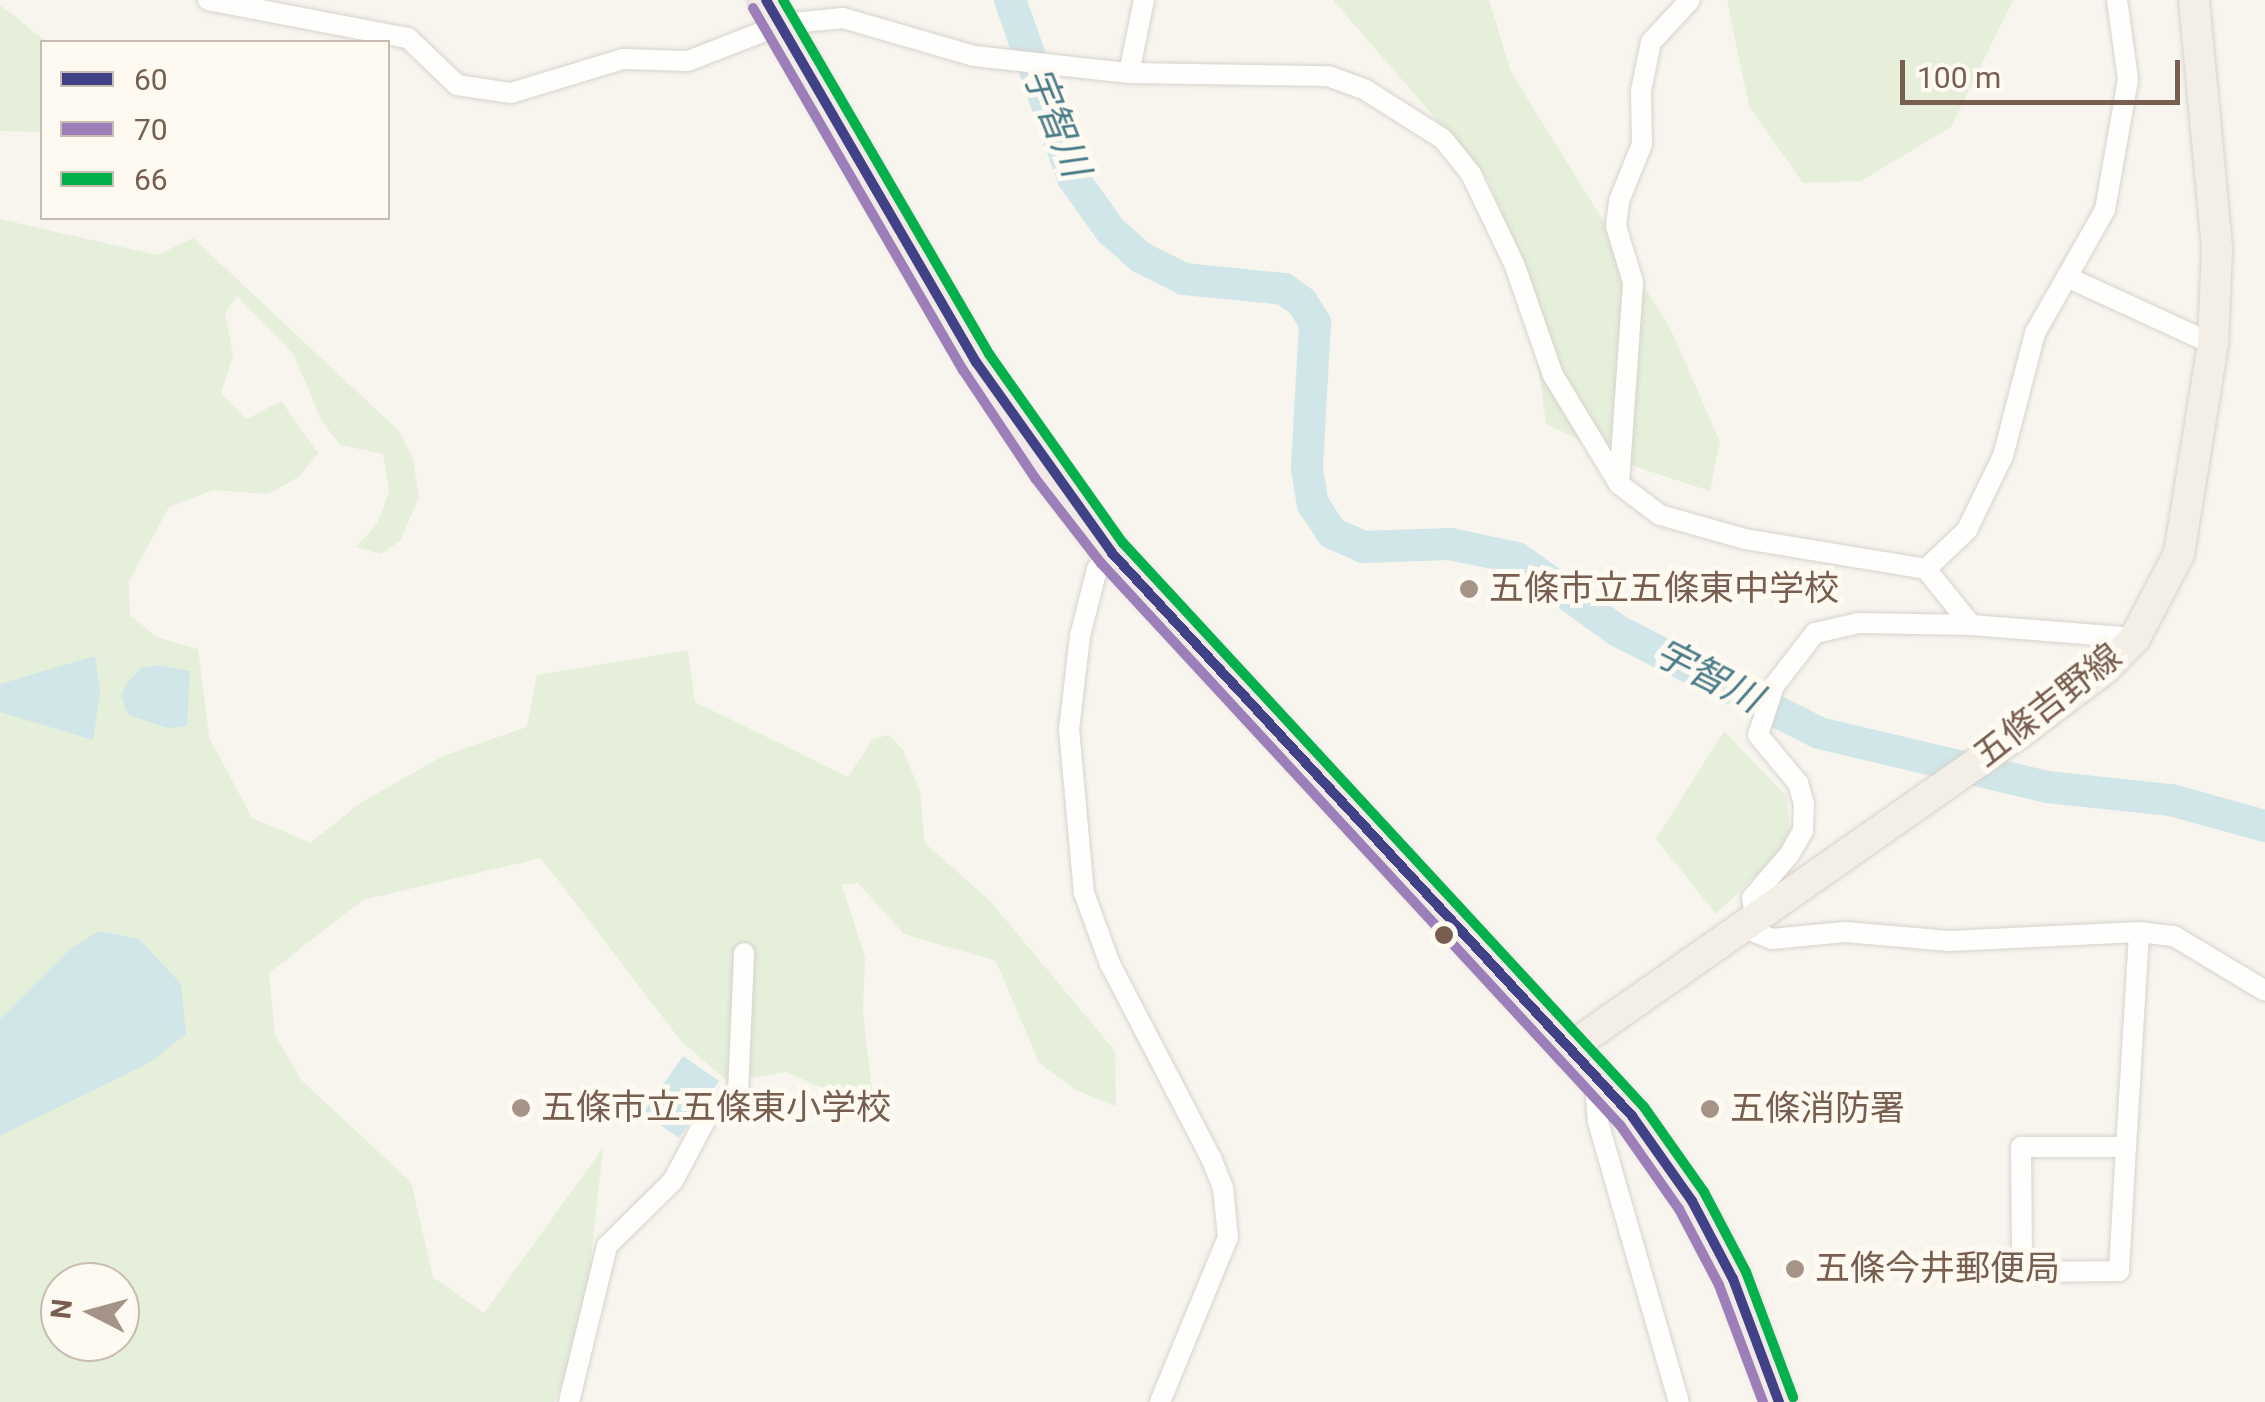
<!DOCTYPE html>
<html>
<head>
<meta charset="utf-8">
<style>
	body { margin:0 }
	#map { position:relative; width:2265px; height:1402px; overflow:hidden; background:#f8f5ef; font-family:Roboto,"Noto Sans JP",sans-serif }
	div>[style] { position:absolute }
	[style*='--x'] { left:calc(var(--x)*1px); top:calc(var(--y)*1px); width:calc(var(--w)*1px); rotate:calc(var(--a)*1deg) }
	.green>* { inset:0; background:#e5efda }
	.water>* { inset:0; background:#d0e6e8 }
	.river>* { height:32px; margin:-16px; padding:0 16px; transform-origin:16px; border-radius:16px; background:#d0e6e8 }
	.roads { filter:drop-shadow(0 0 2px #d7d2cd) drop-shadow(0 0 2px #d7d2cd) }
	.street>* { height:20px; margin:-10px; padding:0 10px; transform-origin:10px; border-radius:10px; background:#fefefd }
	.primary>* { height:30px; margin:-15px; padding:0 15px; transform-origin:15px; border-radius:15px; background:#f3efe7 }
	.highway>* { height:35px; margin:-17.5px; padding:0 17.5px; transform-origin:17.5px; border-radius:17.5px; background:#f1eae6 }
	.bus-1>* { height:10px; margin:-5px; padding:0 5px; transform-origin:5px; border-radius:5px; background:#414188 }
	.bus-2>* { height:10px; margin:-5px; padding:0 5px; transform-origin:5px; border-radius:5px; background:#9c7eb9 }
	.bus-3>* { height:10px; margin:-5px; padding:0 5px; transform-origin:5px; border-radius:5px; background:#04b04c }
	.dots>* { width:28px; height:28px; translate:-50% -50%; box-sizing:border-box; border:5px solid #fefaf1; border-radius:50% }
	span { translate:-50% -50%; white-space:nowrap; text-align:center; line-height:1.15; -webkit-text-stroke:10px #fefaf1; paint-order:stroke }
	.poi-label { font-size:35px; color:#775e4e }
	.left { translate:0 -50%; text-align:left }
	.street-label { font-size:35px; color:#775e4e }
	.water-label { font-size:38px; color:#487b89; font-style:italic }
	.legend { position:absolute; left:40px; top:40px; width:350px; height:180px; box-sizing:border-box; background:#fefaf1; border:2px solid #c8bcb0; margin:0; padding:12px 18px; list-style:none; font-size:30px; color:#775e4e }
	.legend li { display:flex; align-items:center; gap:20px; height:50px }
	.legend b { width:50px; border:2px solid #c8bcb0 }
	.north { position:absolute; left:40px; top:1262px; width:100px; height:100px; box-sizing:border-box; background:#fefaf1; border:2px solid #c8bcb0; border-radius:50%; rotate:276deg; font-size:28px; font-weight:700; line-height:40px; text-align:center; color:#775e4e }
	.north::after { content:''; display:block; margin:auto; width:35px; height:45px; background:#a49386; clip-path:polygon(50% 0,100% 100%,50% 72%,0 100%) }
	.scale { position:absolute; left:1900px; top:60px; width:280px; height:45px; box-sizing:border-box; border:5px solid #775e4e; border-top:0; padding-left:12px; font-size:30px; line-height:35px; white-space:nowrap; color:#775e4e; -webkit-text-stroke:8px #fefaf1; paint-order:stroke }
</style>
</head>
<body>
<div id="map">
	<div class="green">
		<i style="clip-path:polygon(1333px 0,1489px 0,1511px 72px,1671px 330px,1720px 442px,1710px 491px,1639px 468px,1546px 424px,1526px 276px,1488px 179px)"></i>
		<i style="clip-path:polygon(1727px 0,2013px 0,1951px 127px,1861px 181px,1803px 183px,1749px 106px)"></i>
		<i style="clip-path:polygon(0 5px,47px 42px,42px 132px,0 131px)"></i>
		<i style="clip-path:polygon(evenodd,0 219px,157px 255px,193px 238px,399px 431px,413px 459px,419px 497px,400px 541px,381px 554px,356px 547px,377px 524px,389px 492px,383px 454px,340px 445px,321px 420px,294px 355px,237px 296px,225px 313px,233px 355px,221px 394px,247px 419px,281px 401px,318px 453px,300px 476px,268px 494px,213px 490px,169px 507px,129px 581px,130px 615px,157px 637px,198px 649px,209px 737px,252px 818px,310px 843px,362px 802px,443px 756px,527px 727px,537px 675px,688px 650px,695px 702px,848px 777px,873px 739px,889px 735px,903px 750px,920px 792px,925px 843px,990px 901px,1115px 1051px,1116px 1106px,1076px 1090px,1039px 1063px,996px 961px,904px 934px,858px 883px,842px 885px,865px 957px,863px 1014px,873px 1097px,849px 1112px,827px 1090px,786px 1072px,729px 1082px,681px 1041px,541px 858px,363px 900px,269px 973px,275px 1035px,301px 1080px,411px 1182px,433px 1277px,484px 1313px,603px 1148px,588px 1287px,574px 1357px,554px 1402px,0 1402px,0 219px,60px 1282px,120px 1282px,120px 1342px,60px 1342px,60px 1282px)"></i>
		<i style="clip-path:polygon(1724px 731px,1787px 797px,1790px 834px,1781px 851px,1716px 914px,1656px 839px)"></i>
	</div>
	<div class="water">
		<i style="clip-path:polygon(95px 656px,100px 691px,93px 740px,0 712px,0 684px)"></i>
		<i style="clip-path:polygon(158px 665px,190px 671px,187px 726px,168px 728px,128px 715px,121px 696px,127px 683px,141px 668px)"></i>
		<i style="clip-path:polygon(99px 931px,139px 939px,181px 984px,186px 1034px,149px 1063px,0 1136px,0 1019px,70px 949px)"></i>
		<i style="clip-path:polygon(683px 1056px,719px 1081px,679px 1138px,643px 1113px)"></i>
	</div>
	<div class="river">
		<i style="--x:1010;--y:0;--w:189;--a:70.5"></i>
		<i style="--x:1073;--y:178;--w:65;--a:54.4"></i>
		<i style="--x:1111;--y:231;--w:41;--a:41.1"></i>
		<i style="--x:1142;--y:258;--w:47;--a:26.6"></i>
		<i style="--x:1184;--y:279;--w:100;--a:5.7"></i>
		<i style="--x:1284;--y:289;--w:22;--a:36"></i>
		<i style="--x:1302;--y:302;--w:25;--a:58"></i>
		<i style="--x:1315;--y:323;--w:145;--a:93.2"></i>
		<i style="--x:1307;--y:468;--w:36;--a:81"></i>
		<i style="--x:1313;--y:504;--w:35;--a:57"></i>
		<i style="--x:1332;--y:533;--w:34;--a:24"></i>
		<i style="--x:1363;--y:547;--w:87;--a:-2"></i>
		<i style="--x:1450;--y:544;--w:68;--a:11.8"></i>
		<i style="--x:1517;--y:558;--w:125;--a:35.9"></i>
		<i style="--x:1618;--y:631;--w:225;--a:26.9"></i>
		<i style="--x:1819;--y:733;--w:234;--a:13.3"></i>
		<i style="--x:2047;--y:787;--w:125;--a:6"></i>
		<i style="--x:2171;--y:800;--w:98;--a:15.5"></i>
	</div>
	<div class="roads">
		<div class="street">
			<i style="--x:208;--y:0;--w:204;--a:10.8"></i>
			<i style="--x:408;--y:38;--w:68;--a:43.8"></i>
			<i style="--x:457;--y:85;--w:55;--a:8.4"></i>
			<i style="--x:511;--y:93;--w:117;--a:-16.9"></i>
			<i style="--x:623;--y:59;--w:65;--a:1.8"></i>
			<i style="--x:688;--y:61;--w:102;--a:-21.3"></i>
			<i style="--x:783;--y:24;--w:60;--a:-5.7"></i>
			<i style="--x:843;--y:18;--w:136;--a:16.2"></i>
			<i style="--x:974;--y:56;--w:156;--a:6.3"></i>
			<i style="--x:1129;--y:73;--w:199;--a:0.9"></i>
			<i style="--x:1328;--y:76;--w:38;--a:20"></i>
			<i style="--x:1364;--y:89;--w:93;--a:32.3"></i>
			<i style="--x:1443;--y:139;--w:45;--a:51.3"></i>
			<i style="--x:1471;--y:174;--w:102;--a:64.4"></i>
			<i style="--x:1515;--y:266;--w:115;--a:70.8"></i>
			<i style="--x:1553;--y:375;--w:127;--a:58.8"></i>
			<i style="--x:1619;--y:484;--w:51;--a:37.1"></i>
			<i style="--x:1660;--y:515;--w:88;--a:15.8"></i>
			<i style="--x:1745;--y:539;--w:183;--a:9.4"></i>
			<i style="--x:1926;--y:569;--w:72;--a:51.2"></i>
			<i style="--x:1129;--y:73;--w:75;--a:-78.4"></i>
			<i style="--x:2067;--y:277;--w:161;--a:24.7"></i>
			<i style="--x:1619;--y:484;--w:202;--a:-86"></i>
			<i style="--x:1633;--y:282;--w:59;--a:-106.9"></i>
			<i style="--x:1616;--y:226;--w:25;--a:-83"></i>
			<i style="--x:1619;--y:201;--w:61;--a:-68"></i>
			<i style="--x:1642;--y:144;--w:53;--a:-91.1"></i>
			<i style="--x:1641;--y:91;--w:50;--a:-78.5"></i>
			<i style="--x:1651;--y:42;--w:57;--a:-47.1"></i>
			<i style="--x:1112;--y:553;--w:22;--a:133"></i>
			<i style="--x:1097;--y:569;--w:69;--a:104.2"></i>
			<i style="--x:1080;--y:636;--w:94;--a:96.7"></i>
			<i style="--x:1069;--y:729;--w:165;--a:84.8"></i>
			<i style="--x:1084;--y:893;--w:76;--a:69.9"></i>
			<i style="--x:1110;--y:964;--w:219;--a:62.5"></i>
			<i style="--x:1211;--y:1158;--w:32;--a:68"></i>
			<i style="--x:1223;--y:1188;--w:49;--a:84.2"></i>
			<i style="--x:1228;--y:1237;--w:178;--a:112.4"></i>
			<i style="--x:1926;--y:569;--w:57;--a:-43.6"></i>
			<i style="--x:1967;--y:530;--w:82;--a:-64.1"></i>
			<i style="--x:2003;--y:456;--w:127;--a:-75.4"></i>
			<i style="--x:2035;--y:333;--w:142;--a:-60.4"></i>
			<i style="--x:2105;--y:210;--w:133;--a:-80"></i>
			<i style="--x:2128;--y:79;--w:80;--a:-97.9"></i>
			<i style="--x:1755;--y:916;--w:18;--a:-99"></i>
			<i style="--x:1752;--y:898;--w:57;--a:-49.3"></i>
			<i style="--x:1789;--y:855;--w:28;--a:-60"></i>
			<i style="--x:1803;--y:831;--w:27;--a:-88"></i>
			<i style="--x:1804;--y:804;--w:22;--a:-106"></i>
			<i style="--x:1798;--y:783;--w:62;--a:-129.8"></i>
			<i style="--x:1758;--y:735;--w:52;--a:-71.9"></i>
			<i style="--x:1774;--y:686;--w:67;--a:-52.3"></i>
			<i style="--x:1815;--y:633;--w:45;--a:-12.8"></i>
			<i style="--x:1859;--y:623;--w:112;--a:1"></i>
			<i style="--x:1971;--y:625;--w:165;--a:4.5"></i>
			<i style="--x:1740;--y:926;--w:35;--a:22"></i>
			<i style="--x:1772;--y:939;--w:73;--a:-5.5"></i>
			<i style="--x:1845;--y:932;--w:105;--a:4.9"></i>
			<i style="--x:1950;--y:941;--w:189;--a:-2.7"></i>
			<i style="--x:2139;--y:932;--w:35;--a:7"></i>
			<i style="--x:2174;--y:936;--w:106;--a:31.1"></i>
			<i style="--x:1594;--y:1076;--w:46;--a:85"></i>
			<i style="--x:1598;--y:1122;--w:291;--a:73.9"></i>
			<i style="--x:2126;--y:1147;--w:105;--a:180"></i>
			<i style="--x:2021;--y:1147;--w:125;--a:89.5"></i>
			<i style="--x:2022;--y:1272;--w:97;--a:-0.6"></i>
			<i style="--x:2119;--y:1271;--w:124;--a:-86.8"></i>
			<i style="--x:2126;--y:1147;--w:215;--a:-86.5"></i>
			<i style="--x:569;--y:1402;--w:161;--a:-76.3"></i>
			<i style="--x:607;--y:1246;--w:93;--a:-44.6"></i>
			<i style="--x:673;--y:1181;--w:77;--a:-62.1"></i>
			<i style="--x:709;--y:1113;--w:35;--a:-35"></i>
			<i style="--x:738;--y:1093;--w:140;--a:-87.5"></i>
		</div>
		<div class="primary">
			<i style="--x:1574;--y:1045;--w:546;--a:-35"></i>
			<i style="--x:2021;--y:732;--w:105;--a:-36.9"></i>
			<i style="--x:2105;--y:669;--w:43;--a:-45.9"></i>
			<i style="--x:2135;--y:638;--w:95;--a:-62.4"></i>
			<i style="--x:2179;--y:554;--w:213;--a:-80.8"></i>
			<i style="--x:2213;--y:344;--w:96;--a:-87.6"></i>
			<i style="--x:2217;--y:248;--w:249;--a:-95.3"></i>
		</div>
		<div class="highway">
			<i style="--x:766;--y:0;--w:419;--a:59.9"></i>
			<i style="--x:976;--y:362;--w:128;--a:56.4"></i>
			<i style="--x:1047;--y:469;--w:106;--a:52.3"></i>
			<i style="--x:1112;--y:553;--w:766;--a:47.27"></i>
			<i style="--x:1632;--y:1116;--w:104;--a:54.8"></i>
			<i style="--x:1692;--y:1201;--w:88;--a:62.3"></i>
			<i style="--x:1733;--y:1279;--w:131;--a:69.5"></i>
		</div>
	</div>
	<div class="bus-1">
		<i style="--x:766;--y:0;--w:419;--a:59.9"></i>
		<i style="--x:976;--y:362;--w:234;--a:54.5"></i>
		<i style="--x:1112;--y:553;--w:766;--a:47.27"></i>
		<i style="--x:1632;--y:1116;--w:104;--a:54.8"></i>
		<i style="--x:1692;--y:1201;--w:88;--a:62.3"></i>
		<i style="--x:1733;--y:1279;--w:131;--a:69.5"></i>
	</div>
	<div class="bus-2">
		<i style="--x:753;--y:8;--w:419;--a:59.9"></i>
		<i style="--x:963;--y:370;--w:130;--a:56.3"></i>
		<i style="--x:1035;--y:478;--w:108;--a:52.2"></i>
		<i style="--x:1101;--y:563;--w:765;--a:47.28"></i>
		<i style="--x:1620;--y:1125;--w:103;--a:54.9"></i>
		<i style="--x:1679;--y:1209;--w:86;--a:62.2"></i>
		<i style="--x:1719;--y:1285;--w:125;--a:69.4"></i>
	</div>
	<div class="bus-3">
		<i style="--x:783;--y:0;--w:410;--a:59.8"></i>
		<i style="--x:989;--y:354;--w:232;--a:54.7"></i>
		<i style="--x:1123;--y:543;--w:768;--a:47.27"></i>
		<i style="--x:1644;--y:1107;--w:104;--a:54.8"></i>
		<i style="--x:1704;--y:1192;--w:90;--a:62.3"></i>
		<i style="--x:1746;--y:1272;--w:134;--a:69.4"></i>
	</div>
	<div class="dots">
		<i style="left:1469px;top:589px;background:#a49386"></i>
		<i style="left:1444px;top:935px;background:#775e4e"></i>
		<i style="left:521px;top:1108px;background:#a49386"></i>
		<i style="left:1710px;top:1109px;background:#a49386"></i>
		<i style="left:1795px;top:1269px;background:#a49386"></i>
	</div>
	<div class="poi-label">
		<span class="left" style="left:1489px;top:589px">五條市立五條東中学校</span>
		<span class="left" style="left:541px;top:1108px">五條市立五條東小学校</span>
		<span class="left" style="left:1730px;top:1109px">五條消防署</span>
		<span class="left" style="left:1815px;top:1269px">五條今井郵便局</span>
	</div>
	<div class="street-label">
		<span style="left:2048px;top:706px;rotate:-38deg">五條吉野線</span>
	</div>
	<div class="water-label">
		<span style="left:1056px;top:122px;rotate:68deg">宇智川</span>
		<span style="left:1708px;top:676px;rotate:27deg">宇智川</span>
	</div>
	<ul class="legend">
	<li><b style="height:12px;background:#414188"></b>60</li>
	<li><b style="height:12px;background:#9c7eb9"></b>70</li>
	<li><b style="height:12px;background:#04b04c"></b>66</li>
	</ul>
	<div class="north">N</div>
	<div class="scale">100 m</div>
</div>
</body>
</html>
